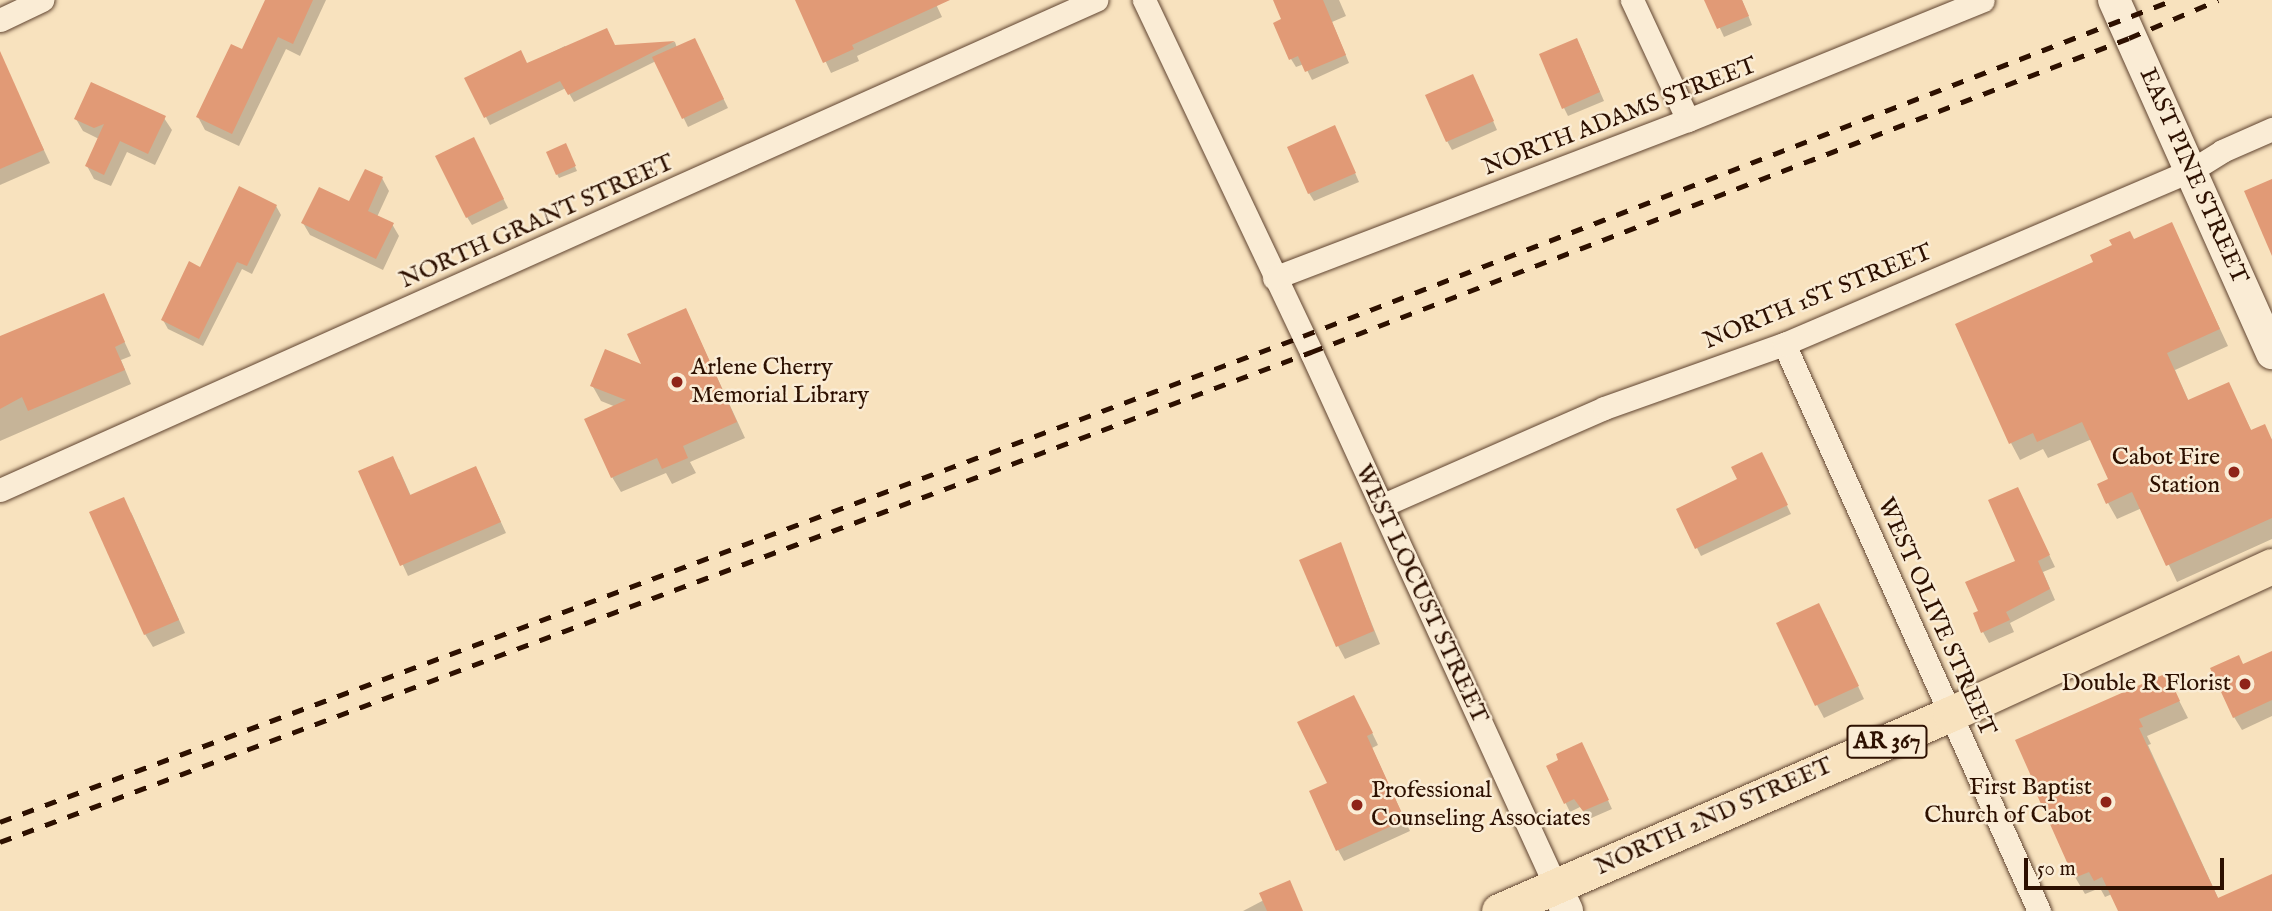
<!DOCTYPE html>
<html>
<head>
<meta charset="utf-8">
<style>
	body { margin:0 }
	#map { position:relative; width:2272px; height:911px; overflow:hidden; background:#f8e2be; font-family:"IM FELL English",serif }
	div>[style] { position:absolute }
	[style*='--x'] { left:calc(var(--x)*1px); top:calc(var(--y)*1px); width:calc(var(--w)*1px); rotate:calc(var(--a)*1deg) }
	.shadow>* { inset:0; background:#0003 }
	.building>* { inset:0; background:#e19a76 }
	.roads { filter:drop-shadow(0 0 2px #604430) drop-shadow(0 0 2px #604430) }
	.street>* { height:23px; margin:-11.5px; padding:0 11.5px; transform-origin:11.5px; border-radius:11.5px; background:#faecd5 }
	.secondary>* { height:32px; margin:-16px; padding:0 16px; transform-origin:16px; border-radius:16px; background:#faecd5 }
	.primary>* { height:35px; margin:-17.5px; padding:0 17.5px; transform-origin:17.5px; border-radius:17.5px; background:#f8e2be }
	.rail>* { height:5px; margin-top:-2.5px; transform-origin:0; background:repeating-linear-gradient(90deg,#2d1000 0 12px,transparent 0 24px) }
	.dots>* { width:19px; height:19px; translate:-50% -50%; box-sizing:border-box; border:4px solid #faecd5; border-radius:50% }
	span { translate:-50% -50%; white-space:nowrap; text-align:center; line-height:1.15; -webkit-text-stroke:5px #faecd5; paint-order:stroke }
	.shield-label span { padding:2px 5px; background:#faecd5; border:2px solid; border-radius:5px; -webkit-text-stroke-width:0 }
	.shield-label { font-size:23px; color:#2d1000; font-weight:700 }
	.street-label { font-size:24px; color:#2d1000 }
	.poi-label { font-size:24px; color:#2d1000 }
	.left { translate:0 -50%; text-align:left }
	.right { translate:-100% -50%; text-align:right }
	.scale { position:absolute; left:2024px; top:858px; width:200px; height:32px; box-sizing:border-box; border:4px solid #2d1000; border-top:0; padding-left:9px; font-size:21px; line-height:24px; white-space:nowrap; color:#2d1000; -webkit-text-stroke:5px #faecd5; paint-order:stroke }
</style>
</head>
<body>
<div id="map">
	<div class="shadow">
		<i style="clip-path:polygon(267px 0,326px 0,300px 56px,286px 49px,239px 146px,205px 130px,198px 117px,243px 51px)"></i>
		<i style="clip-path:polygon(797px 0,934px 0,942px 17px,857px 56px,859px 61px,831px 73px)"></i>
		<i style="clip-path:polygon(1281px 0,1339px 0,1346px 16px,1332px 22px,1349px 63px,1312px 80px,1304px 64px,1296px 67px,1291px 59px)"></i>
		<i style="clip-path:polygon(1707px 0,1742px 0,1752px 25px,1724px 37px)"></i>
		<i style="clip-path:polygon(675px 42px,677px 48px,699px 48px,728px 108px,688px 127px,656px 61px,574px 102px,566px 88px,490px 125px,467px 79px,527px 65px,565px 46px,567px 50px)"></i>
		<i style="clip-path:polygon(1581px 48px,1604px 101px,1568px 116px,1564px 108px)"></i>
		<i style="clip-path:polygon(12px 82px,50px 163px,0 185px,0 87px)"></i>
		<i style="clip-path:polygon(1477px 84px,1497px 130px,1452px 150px,1447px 141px)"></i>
		<i style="clip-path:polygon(164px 118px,172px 130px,155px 165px,127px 152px,111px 186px,94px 179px,87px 166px,99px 139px,83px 131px,76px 119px)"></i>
		<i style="clip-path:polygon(1339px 136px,1359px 182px,1314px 201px,1309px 193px)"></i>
		<i style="clip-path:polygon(478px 148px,508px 208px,472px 225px,467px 217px)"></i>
		<i style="clip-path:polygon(567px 149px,577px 171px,559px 178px,557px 174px)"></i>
		<i style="clip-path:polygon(382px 178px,389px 191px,377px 217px,392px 224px,399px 236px,383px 270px,310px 235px,303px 223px,350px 204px)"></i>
		<i style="clip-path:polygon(276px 206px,281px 215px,252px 274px,242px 269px,203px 346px,168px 329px,163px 320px,201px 269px)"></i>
		<i style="clip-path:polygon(2171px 224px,2228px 346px,2175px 370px,2189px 402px,2228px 384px,2252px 432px,2264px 426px,2272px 440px,2272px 539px,2177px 582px,2142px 508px,2117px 519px,2108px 503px,2111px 480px,2092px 439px,2048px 458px,2043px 449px,2020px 460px,2011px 443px,2096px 263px,2134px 241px)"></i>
		<i style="clip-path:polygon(103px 295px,131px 356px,121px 360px,131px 384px,0 441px,0 338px)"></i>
		<i style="clip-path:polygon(686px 310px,745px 438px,690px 462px,696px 473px,672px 484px,666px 473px,621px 492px,612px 477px,616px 407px,601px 401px,592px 385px,644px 367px)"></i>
		<i style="clip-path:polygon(1766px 463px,1791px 514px,1701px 556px,1697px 548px,1739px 480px)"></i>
		<i style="clip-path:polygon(476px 468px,506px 533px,408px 576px,360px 472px,399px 469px,411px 496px)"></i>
		<i style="clip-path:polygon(2023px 500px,2055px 567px,2043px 572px,2055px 600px,2010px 623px,2014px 632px,1989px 643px,1983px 632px,1980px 612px,2017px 562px)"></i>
		<i style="clip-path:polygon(131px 512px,185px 633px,153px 647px,145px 634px)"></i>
		<i style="clip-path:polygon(1340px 545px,1380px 644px,1345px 659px,1338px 646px)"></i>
		<i style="clip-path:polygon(1826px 618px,1864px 699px,1824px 718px,1817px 705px)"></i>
		<i style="clip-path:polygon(2272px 653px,2272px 716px,2242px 730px,2234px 717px,2243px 666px)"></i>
		<i style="clip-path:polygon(2166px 675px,2188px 718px,2147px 736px,2151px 744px,2148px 745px,2219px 900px,2272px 876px,2272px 911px,2120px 911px,2112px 894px,2105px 897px,2100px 888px,2085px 894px,2075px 877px,2017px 740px)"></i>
		<i style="clip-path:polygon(1360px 708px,1378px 745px,1372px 748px,1410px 831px,1344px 861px,1338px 850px,1329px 784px)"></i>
		<i style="clip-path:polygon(1586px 753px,1612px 809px,1589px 819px,1580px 807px,1570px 812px,1548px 767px)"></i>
		<i style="clip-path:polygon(1264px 900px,1302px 911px,1243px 911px)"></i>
	</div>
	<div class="building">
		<i style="clip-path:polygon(265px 0,313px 0,293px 44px,278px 37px,232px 134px,196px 117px,231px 44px,242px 49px)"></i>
		<i style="clip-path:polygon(795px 0,950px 0,852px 45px,854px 49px,823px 63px)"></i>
		<i style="clip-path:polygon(1273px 0,1323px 0,1346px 55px,1305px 72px,1298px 56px,1289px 60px,1273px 23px,1281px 19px)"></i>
		<i style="clip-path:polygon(1704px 0,1742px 0,1749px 16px,1717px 29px)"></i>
		<i style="clip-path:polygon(607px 28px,615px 45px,675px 41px,568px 95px,560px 81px,484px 118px,464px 78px,521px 50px,527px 63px)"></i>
		<i style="clip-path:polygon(695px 38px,724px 99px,682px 119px,652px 57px)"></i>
		<i style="clip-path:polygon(1577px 38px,1600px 92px,1562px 109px,1539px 54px)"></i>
		<i style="clip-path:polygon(0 51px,44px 150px,0 169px)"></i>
		<i style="clip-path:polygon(1473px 74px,1494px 121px,1446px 142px,1425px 95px)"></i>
		<i style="clip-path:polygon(91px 82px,166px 116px,148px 154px,120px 141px,104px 175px,85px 166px,104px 124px,94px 128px,74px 119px)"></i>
		<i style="clip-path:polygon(1335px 125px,1356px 173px,1308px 194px,1287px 147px)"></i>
		<i style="clip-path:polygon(474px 137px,504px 199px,466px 218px,435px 156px)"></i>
		<i style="clip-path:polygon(566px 143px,576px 166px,556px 175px,546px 152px)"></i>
		<i style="clip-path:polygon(365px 169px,383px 177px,368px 211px,394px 223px,376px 259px,301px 223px,319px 187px,349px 201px)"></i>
		<i style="clip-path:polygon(2272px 179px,2272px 256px,2244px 191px)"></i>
		<i style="clip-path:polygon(239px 186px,277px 205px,247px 266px,237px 262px,199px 339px,161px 320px,189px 261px,200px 267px)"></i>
		<i style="clip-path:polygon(2172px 222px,2220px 329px,2167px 353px,2188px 400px,2229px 382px,2251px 430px,2265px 424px,2272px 440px,2272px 518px,2166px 566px,2132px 492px,2106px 504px,2097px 484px,2108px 479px,2082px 422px,2037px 442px,2033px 433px,2009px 444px,1955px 324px,2093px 262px,2090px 255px,2112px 245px,2109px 240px,2130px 231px,2134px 239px)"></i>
		<i style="clip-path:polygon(104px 293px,125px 342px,115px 347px,125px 370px,28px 411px,22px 397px,0 409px,0 336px)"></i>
		<i style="clip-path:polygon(686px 308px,737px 422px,683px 446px,688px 458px,662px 469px,657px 458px,611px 478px,584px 419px,626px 400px,590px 386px,605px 349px,641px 364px,627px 334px)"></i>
		<i style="clip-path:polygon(1762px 452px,1788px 505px,1695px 549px,1676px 509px,1737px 479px,1731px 467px)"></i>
		<i style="clip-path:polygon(393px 456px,410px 495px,476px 466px,501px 522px,400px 566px,358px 471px)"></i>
		<i style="clip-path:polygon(2018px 487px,2050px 555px,2038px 561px,2050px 589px,2006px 612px,2010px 620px,1981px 633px,1973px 613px,1978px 611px,1965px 582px,2015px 561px,1988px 500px)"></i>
		<i style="clip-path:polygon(124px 497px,179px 620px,144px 635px,89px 512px)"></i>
		<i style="clip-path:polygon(1341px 542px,1374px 631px,1336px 647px,1299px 560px)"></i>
		<i style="clip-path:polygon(1819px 603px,1859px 686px,1815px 706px,1776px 623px)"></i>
		<i style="clip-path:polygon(2272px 651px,2272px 700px,2233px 718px,2210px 668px,2239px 655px,2243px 664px)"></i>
		<i style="clip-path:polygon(2167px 673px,2180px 701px,2139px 719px,2143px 727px,2139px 728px,2218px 898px,2272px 874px,2272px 911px,2118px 911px,2102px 877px,2094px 881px,2089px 872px,2074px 878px,2029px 777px,2031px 776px,2015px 740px)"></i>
		<i style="clip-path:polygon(1354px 695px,1373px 733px,1367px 736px,1405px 820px,1336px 851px,1309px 791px,1327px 783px,1297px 722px)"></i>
		<i style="clip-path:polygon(1582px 742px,1609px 800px,1583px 811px,1574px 799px,1564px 804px,1546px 766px,1558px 760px,1556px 754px)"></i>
		<i style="clip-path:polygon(1290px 880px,1303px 911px,1267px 911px,1259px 893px)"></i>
	</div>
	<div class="roads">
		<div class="street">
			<i style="--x:1144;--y:0;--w:390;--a:64.6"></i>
			<i style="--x:1311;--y:352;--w:588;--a:65.39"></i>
			<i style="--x:1632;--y:0;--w:132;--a:65"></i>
			<i style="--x:0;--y:20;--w:47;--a:-25.5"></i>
			<i style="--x:1274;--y:278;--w:443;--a:-20.9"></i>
			<i style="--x:1688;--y:120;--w:318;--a:-22.1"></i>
			<i style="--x:1784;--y:344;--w:622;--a:65.78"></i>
			<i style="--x:0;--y:490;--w:1201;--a:-24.09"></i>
			<i style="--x:1381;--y:506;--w:244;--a:-23.7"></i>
			<i style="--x:1604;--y:408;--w:191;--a:-19.6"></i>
			<i style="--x:1784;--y:344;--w:444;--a:-23.1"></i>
			<i style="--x:2192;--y:170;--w:36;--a:-32"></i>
			<i style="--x:2222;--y:151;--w:55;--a:-23.7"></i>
		</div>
		<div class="secondary">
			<i style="--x:2114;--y:0;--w:387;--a:65.9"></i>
			<i style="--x:1556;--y:887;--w:26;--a:65"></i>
		</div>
		<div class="primary">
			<i style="--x:1499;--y:911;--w:492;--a:-23.6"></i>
			<i style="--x:1950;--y:714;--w:354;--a:-24.7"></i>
		</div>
	</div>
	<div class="rail">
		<i style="--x:0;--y:822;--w:1391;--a:-20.45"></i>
		<i style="--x:1303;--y:336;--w:933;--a:-21.12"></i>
		<i style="--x:0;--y:842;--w:1400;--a:-20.49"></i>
		<i style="--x:1311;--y:352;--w:876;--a:-21"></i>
		<i style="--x:2129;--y:38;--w:97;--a:-23.1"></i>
	</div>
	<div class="dots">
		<i style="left:677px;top:382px;background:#8f2418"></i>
		<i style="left:2234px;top:472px;background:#8f2418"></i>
		<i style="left:2245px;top:684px;background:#8f2418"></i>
		<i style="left:2106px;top:802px;background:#8f2418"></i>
		<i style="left:1357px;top:805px;background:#8f2418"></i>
	</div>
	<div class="shield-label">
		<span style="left:1887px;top:742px">AR 367</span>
	</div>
	<div class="street-label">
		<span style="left:1620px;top:117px;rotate:-21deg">NORTH ADAMS STREET</span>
		<span style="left:2193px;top:176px;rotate:66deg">EAST PINE STREET</span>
		<span style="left:537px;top:222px;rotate:-24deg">NORTH GRANT STREET</span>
		<span style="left:1818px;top:297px;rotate:-22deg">NORTH 1ST STREET</span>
		<span style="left:1421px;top:594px;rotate:65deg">WEST LOCUST STREET</span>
		<span style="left:1936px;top:617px;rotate:66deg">WEST OLIVE STREET</span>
		<span style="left:1714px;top:817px;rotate:-24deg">NORTH 2ND STREET</span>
	</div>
	<div class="poi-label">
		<span class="left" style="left:691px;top:382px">Arlene Cherry<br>Memorial Library</span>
		<span class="right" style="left:2220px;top:472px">Cabot Fire<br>Station</span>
		<span class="right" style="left:2231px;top:684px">Double R Florist</span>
		<span class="right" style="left:2092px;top:802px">First Baptist<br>Church of Cabot</span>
		<span class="left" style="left:1371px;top:805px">Professional<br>Counseling Associates</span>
	</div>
	<div class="scale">50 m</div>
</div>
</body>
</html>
